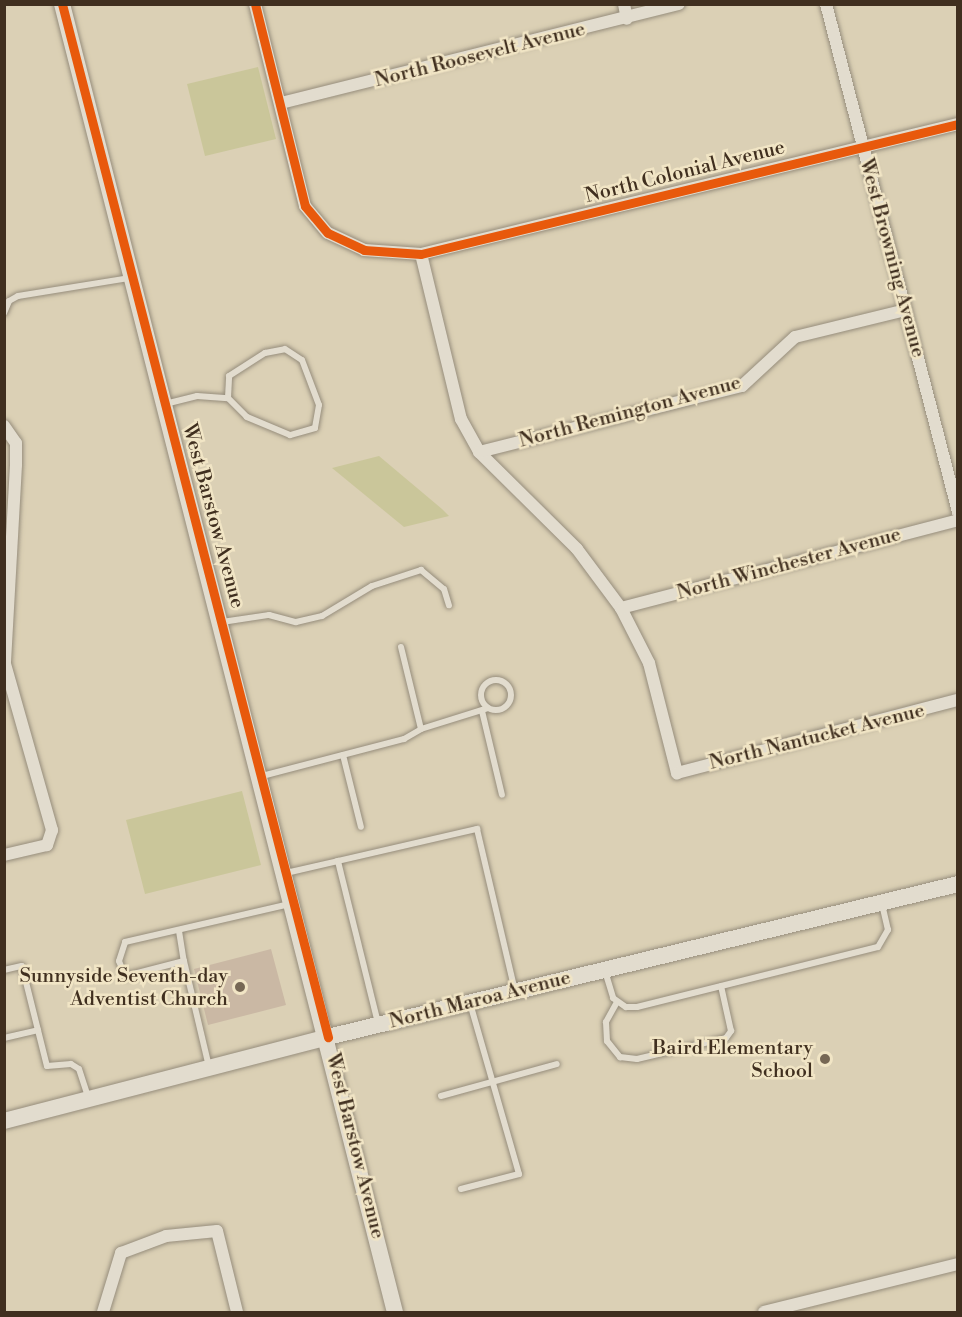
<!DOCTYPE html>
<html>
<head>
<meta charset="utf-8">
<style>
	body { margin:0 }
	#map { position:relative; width:962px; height:1317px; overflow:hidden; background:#dbd0b5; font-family:"Libre Bodoni",serif }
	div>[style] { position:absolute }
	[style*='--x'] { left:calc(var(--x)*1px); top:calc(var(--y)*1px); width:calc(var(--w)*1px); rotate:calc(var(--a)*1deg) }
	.green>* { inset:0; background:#cac69a }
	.building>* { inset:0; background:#cab8a4 }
	.roads { filter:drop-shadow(0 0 2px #968d7c) drop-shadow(0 0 2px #968d7c) }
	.lane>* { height:6px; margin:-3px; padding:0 3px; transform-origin:3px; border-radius:3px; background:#e2dcce }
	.lane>.ring { margin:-3px; padding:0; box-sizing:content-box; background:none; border:6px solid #e2dcce; border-radius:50% }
	.street>* { height:12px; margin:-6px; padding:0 6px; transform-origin:6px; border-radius:6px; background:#e2dcce }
	.secondary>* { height:16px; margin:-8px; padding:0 8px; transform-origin:8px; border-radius:8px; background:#e2dcce }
	.cycleway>* { height:9px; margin:-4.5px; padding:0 4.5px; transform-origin:4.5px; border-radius:4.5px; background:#e8590c }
	.dots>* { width:16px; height:16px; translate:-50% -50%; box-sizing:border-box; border:3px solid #f1e5c5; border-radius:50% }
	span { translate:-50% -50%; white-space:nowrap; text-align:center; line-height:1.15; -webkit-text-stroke:5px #f1e5c5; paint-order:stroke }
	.street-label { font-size:20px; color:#402f1f }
	.poi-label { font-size:20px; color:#402f1f }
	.right { translate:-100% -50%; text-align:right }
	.frame { position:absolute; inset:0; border:6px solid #402f1f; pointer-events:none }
</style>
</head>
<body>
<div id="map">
	<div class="green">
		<i style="clip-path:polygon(258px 67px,276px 139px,205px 156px,187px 84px)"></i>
		<i style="clip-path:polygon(379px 456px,442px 509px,449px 516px,404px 527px,332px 468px)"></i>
		<i style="clip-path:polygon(242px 791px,261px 865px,145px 894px,126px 820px)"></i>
	</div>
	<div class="building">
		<i style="clip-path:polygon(271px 949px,286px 1005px,208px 1025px,194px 969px)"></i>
	</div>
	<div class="roads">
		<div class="lane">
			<i style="--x:4;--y:313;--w:13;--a:-67"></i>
			<i style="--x:9;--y:301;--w:10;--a:-29"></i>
			<i style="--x:18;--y:296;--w:112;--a:-9.2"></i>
			<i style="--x:285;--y:349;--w:20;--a:33"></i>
			<i style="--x:302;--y:360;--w:48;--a:69.3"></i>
			<i style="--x:319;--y:405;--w:23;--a:100"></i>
			<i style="--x:315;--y:428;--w:26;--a:164"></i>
			<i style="--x:290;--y:435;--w:47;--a:-157.3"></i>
			<i style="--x:247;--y:417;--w:27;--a:-135"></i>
			<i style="--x:228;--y:398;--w:22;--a:-87"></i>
			<i style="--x:229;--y:376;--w:43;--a:-32.6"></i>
			<i style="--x:265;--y:353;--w:20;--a:-11"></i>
			<i style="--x:165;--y:404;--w:33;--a:-14"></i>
			<i style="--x:197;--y:396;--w:31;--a:4"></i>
			<i style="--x:222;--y:622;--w:48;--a:-8.5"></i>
			<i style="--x:269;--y:615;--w:28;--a:15"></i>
			<i style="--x:296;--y:622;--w:27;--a:-13"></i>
			<i style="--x:322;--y:616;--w:58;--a:-31"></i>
			<i style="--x:372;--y:586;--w:52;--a:-18.1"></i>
			<i style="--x:421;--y:570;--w:30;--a:40"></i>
			<i style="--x:444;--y:589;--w:17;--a:73"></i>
			<i style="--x:401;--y:647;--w:84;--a:76.3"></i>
			<i class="ring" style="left:481px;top:680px;width:24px;height:24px"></i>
			<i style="--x:482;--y:711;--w:86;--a:76.6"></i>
			<i style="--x:343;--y:755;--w:74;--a:76"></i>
			<i style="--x:262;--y:776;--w:147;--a:-14.6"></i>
			<i style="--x:404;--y:739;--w:20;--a:-30"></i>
			<i style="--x:421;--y:729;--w:70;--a:-17.4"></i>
			<i style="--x:286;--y:873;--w:53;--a:-13"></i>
			<i style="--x:179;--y:931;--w:30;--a:81"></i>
			<i style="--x:184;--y:961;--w:61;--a:165.7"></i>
			<i style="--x:125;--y:976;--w:16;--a:-112"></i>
			<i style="--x:119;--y:961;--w:20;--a:-72"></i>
			<i style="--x:125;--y:942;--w:169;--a:-13"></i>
			<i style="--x:184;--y:961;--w:109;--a:76.7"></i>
			<i style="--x:4;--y:970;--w:18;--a:-13"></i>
			<i style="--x:22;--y:966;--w:103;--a:76"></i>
			<i style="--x:47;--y:1066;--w:24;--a:-5"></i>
			<i style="--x:71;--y:1064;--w:9;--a:32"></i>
			<i style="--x:79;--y:1069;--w:32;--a:72"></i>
			<i style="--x:605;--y:971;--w:28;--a:73"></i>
			<i style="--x:613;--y:998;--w:16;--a:35"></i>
			<i style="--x:626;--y:1007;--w:11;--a:0"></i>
			<i style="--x:637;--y:1007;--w:248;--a:-14"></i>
			<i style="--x:878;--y:947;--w:20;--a:-60"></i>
			<i style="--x:888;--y:930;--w:28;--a:-103"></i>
			<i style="--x:617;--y:1002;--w:23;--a:119"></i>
			<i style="--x:606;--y:1022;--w:19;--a:87"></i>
			<i style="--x:607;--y:1041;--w:21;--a:51"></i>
			<i style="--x:620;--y:1057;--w:17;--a:7"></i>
			<i style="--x:637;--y:1059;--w:91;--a:-13.3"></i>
			<i style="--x:726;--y:1038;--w:9;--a:-54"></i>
			<i style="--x:731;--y:1031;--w:46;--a:-102.5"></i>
			<i style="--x:378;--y:1023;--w:167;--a:-103.9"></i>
			<i style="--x:338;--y:861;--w:143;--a:-13"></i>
			<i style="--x:477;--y:829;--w:166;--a:76.8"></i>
			<i style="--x:4;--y:1038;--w:35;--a:-13"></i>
			<i style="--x:441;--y:1096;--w:120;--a:-15.4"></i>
			<i style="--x:461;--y:1189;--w:60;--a:-14.5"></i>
			<i style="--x:519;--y:1174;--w:178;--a:-106"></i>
		</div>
		<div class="street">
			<i style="--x:255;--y:4;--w:208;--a:76.1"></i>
			<i style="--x:305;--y:206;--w:35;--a:50"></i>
			<i style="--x:328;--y:233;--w:40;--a:25"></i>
			<i style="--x:364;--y:250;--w:57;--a:4"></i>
			<i style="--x:421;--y:254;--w:553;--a:-13.61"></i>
			<i style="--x:624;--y:4;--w:15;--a:79"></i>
			<i style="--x:826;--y:4;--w:525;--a:75.43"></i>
			<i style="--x:281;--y:103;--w:410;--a:-14"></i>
			<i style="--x:421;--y:254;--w:170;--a:76.4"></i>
			<i style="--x:461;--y:419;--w:38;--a:61"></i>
			<i style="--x:479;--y:452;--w:138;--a:44.7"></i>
			<i style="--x:577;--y:549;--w:74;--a:53.3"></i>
			<i style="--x:621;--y:608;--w:62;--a:63"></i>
			<i style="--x:649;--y:663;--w:114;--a:75.7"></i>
			<i style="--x:677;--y:773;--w:290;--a:-14.6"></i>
			<i style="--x:4;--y:426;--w:21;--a:55"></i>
			<i style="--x:16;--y:443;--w:22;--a:90"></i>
			<i style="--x:16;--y:465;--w:199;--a:93.2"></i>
			<i style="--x:5;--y:664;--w:173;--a:74.2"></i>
			<i style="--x:52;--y:830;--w:16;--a:108"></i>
			<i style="--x:47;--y:845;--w:44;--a:166.9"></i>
			<i style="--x:479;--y:452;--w:271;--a:-14.1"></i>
			<i style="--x:742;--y:386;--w:72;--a:-42.8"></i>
			<i style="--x:795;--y:337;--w:114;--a:-13.7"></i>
			<i style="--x:621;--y:608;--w:348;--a:-14.6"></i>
			<i style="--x:103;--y:1312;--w:62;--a:-73"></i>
			<i style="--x:121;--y:1253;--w:48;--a:-20.7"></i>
			<i style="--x:166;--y:1236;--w:51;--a:-5.6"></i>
			<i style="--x:217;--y:1231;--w:83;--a:76.1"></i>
			<i style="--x:764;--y:1312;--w:200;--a:-13.9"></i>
		</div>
		<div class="secondary">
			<i style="--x:62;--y:4;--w:1350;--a:75.72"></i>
			<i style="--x:4;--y:1121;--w:335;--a:-14.5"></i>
			<i style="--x:328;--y:1037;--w:648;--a:-13.65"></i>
		</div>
	</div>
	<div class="cycleway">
		<i style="--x:62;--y:4;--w:1067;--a:75.56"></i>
		<i style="--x:255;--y:4;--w:208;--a:76.1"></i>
		<i style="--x:305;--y:206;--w:35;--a:50"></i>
		<i style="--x:328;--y:233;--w:40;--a:25"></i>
		<i style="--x:364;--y:250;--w:57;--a:4"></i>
		<i style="--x:421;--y:254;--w:553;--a:-13.61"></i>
	</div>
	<div class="dots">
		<i style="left:240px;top:987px;background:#766754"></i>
		<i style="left:825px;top:1059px;background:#766754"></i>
	</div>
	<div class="street-label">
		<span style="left:480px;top:55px;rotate:-14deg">North Roosevelt Avenue</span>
		<span style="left:685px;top:172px;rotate:-14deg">North Colonial Avenue</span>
		<span style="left:892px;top:258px;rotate:75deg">West Browning Avenue</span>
		<span style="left:630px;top:412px;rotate:-15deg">North Remington Avenue</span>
		<span style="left:213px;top:516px;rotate:75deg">West Barstow Avenue</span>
		<span style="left:789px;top:564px;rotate:-15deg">North Winchester Avenue</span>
		<span style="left:817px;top:737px;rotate:-14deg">North Nantucket Avenue</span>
		<span style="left:480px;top:1000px;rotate:-14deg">North Maroa Avenue</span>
		<span style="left:355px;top:1146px;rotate:76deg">West Barstow Avenue</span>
	</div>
	<div class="poi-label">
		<span class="right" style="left:228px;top:988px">Sunnyside Seventh-day<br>Adventist Church</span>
		<span class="right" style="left:813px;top:1060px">Baird Elementary<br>School</span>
	</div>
	<div class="frame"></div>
</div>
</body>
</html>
